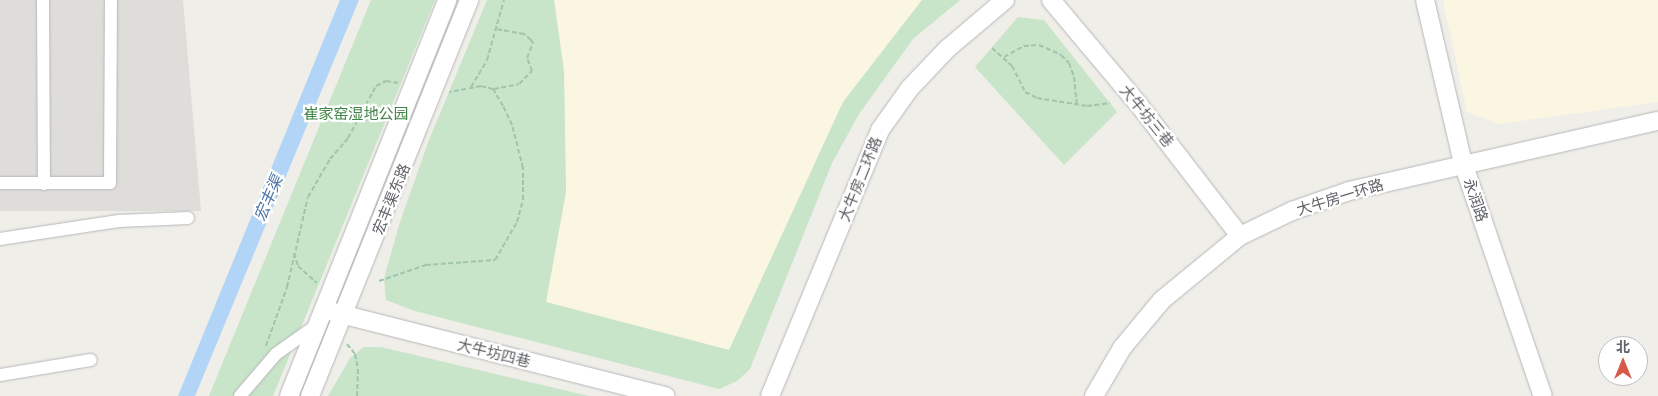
<!DOCTYPE html>
<html>
<head>
<meta charset="utf-8">
<style>
	body { margin:0 }
	#map { position:relative; width:1658px; height:396px; overflow:hidden; background:#f0eee8; font-family:Mulish,"Noto Sans SC",sans-serif }
	div>[style] { position:absolute }
	[style*='--x'] { left:calc(var(--x)*1px); top:calc(var(--y)*1px); width:calc(var(--w)*1px); rotate:calc(var(--a)*1deg) }
	.commercial>* { inset:0; background:#fbf6e2 }
	.industrial>* { inset:0; background:#dfddda }
	.green>* { inset:0; background:#c8e4c9 }
	.water>* { inset:0; background:#b2d4f6 }
	.path>* { height:2px; margin-top:-1px; transform-origin:0; background:repeating-linear-gradient(90deg,#a1c4ad 0 5px,transparent 0 7.5px) }
	.roads { filter:drop-shadow(0 0 1px #b5b7bb) drop-shadow(0 0 1px #b5b7bb) }
	.street>* { height:12px; margin:-6px; padding:0 6px; transform-origin:6px; border-radius:6px; background:#fff }
	.secondary>* { height:18px; margin:-9px; padding:0 9px; transform-origin:9px; border-radius:9px; background:#fff }
	span { translate:-50% -50%; white-space:nowrap; text-align:center; line-height:1.15; -webkit-text-stroke:4.5px #fff; paint-order:stroke }
	.park-label { font-size:15px; color:#408447 }
	.street-label { font-size:15px; color:#5f6266 }
	.water-label { font-size:16px; color:#4f75a7; font-style:italic }
	.north { position:absolute; left:1598px; top:336px; width:50px; height:50px; box-sizing:border-box; background:#fff; border:1px solid #bfc0c2; border-radius:50%; rotate:0deg; font-size:14px; font-weight:700; line-height:20px; text-align:center; color:#5f6266 }
	.north::after { content:''; display:block; margin:auto; width:18px; height:22px; background:#d75a47; clip-path:polygon(50% 0,100% 100%,50% 72%,0 100%) }
</style>
</head>
<body>
<div id="map">
	<div class="commercial">
		<i style="clip-path:polygon(554px 0,922px 0,843px 102px,729px 350px,546px 302px,566px 192px,564px 71px)"></i>
		<i style="clip-path:polygon(1443px 0,1658px 0,1658px 102px,1499px 124px,1467px 112px)"></i>
	</div>
	<div class="industrial">
		<i style="clip-path:polygon(0 0,183px 0,201px 211px,0 211px)"></i>
	</div>
	<div class="green">
		<i style="clip-path:polygon(371px 0,435px 0,273px 396px,209px 396px)"></i>
		<i style="clip-path:polygon(487px 0,554px 0,564px 71px,566px 192px,546px 302px,729px 350px,843px 102px,922px 0,960px 0,913px 39px,859px 114px,832px 163px,750px 369px,737px 381px,719px 389px,415px 311px,386px 300px,384px 278px,400px 222px,429px 140px)"></i>
		<i style="clip-path:polygon(1018px 17px,1044px 20px,1117px 112px,1064px 165px,975px 67px)"></i>
		<i style="clip-path:polygon(364px 347px,381px 347px,589px 396px,328px 396px,350px 358px)"></i>
	</div>
	<div class="water">
		<i style="clip-path:polygon(340px 0,359px 0,195px 396px,178px 396px)"></i>
	</div>
	<div class="path">
		<i style="--x:992;--y:48;--w:27;--a:42"></i>
		<i style="--x:1012;--y:66;--w:29;--a:63"></i>
		<i style="--x:1025;--y:92;--w:13;--a:27"></i>
		<i style="--x:1037;--y:98;--w:51;--a:9.1"></i>
		<i style="--x:1087;--y:106;--w:23;--a:-7"></i>
		<i style="--x:1004;--y:57;--w:23;--a:-29"></i>
		<i style="--x:1024;--y:46;--w:15;--a:-4"></i>
		<i style="--x:1039;--y:45;--w:24;--a:24"></i>
		<i style="--x:1061;--y:55;--w:11;--a:45"></i>
		<i style="--x:1069;--y:63;--w:15;--a:70"></i>
		<i style="--x:1074;--y:77;--w:28;--a:84"></i>
		<i style="--x:471;--y:87;--w:31;--a:-59"></i>
		<i style="--x:487;--y:60;--w:62;--a:-74.2"></i>
		<i style="--x:494;--y:89;--w:25;--a:-11"></i>
		<i style="--x:519;--y:84;--w:18;--a:-45"></i>
		<i style="--x:532;--y:71;--w:14;--a:-111"></i>
		<i style="--x:527;--y:58;--w:16;--a:-68"></i>
		<i style="--x:533;--y:43;--w:4;--a:-124"></i>
		<i style="--x:531;--y:40;--w:9;--a:-139"></i>
		<i style="--x:524;--y:34;--w:27;--a:-170"></i>
		<i style="--x:294;--y:253;--w:14;--a:73"></i>
		<i style="--x:298;--y:266;--w:25;--a:42"></i>
		<i style="--x:379;--y:281;--w:50;--a:-18.8"></i>
		<i style="--x:426;--y:265;--w:69;--a:-4.1"></i>
		<i style="--x:495;--y:260;--w:44;--a:-59.9"></i>
		<i style="--x:517;--y:222;--w:23;--a:-75"></i>
		<i style="--x:523;--y:200;--w:32;--a:-90"></i>
		<i style="--x:523;--y:168;--w:44;--a:-104.3"></i>
		<i style="--x:512;--y:125;--w:21;--a:-115"></i>
		<i style="--x:503;--y:106;--w:20;--a:-120"></i>
		<i style="--x:493;--y:89;--w:12;--a:-166"></i>
		<i style="--x:481;--y:86;--w:32;--a:169"></i>
		<i style="--x:347;--y:344;--w:13;--a:51"></i>
		<i style="--x:355;--y:354;--w:15;--a:79"></i>
		<i style="--x:358;--y:369;--w:27;--a:92"></i>
		<i style="--x:266;--y:346;--w:63;--a:-70.4"></i>
		<i style="--x:287;--y:287;--w:92;--a:-76.9"></i>
		<i style="--x:308;--y:197;--w:44;--a:-59.9"></i>
		<i style="--x:330;--y:159;--w:28;--a:-49"></i>
		<i style="--x:348;--y:138;--w:59;--a:-61.7"></i>
		<i style="--x:376;--y:86;--w:11;--a:-27"></i>
		<i style="--x:386;--y:81;--w:13;--a:9"></i>
	</div>
	<div class="roads">
		<div class="street">
			<i style="--x:43;--y:0;--w:184;--a:89.7"></i>
			<i style="--x:0;--y:183;--w:110;--a:0"></i>
			<i style="--x:110;--y:183;--w:183;--a:-89.7"></i>
			<i style="--x:0;--y:239;--w:120;--a:-8.6"></i>
			<i style="--x:119;--y:221;--w:69;--a:-2.5"></i>
			<i style="--x:0;--y:375;--w:92;--a:-9.4"></i>
			<i style="--x:240;--y:396;--w:55;--a:-49.4"></i>
			<i style="--x:276;--y:354;--w:52;--a:-35.5"></i>
		</div>
		<div class="secondary">
			<i style="--x:1051;--y:0;--w:137;--a:50"></i>
			<i style="--x:1139;--y:105;--w:165;--a:52.4"></i>
			<i style="--x:1425;--y:0;--w:167;--a:76.9"></i>
			<i style="--x:1463;--y:163;--w:246;--a:71.1"></i>
			<i style="--x:333;--y:312;--w:343;--a:14.2"></i>
			<i style="--x:289;--y:396;--w:426;--a:-68.2"></i>
			<i style="--x:310;--y:396;--w:427;--a:-68.1"></i>
			<i style="--x:770;--y:396;--w:288;--a:-67.5"></i>
			<i style="--x:880;--y:130;--w:52;--a:-54.5"></i>
			<i style="--x:910;--y:88;--w:54;--a:-46.5"></i>
			<i style="--x:947;--y:49;--w:76;--a:-40.2"></i>
			<i style="--x:1094;--y:396;--w:56;--a:-59.7"></i>
			<i style="--x:1122;--y:348;--w:62;--a:-50.2"></i>
			<i style="--x:1162;--y:300;--w:101;--a:-39.4"></i>
			<i style="--x:1240;--y:236;--w:58;--a:-25.7"></i>
			<i style="--x:1292;--y:211;--w:60;--a:-19.3"></i>
			<i style="--x:1349;--y:191;--w:317;--a:-12.8"></i>
		</div>
	</div>
	<div class="park-label">
		<span style="left:356px;top:114px">崔家窑湿地公园</span>
	</div>
	<div class="street-label">
		<span style="left:1147px;top:116px;rotate:51deg">大牛坊三巷</span>
		<span style="left:860px;top:179px;rotate:-68deg">大牛房二环路</span>
		<span style="left:1340px;top:197px;rotate:-17deg">大牛房一环路</span>
		<span style="left:391px;top:199px;rotate:-68deg">宏丰渠东路</span>
		<span style="left:1476px;top:200px;rotate:71deg">永润路</span>
		<span style="left:494px;top:353px;rotate:14deg">大牛坊四巷</span>
	</div>
	<div class="water-label">
		<span style="left:268px;top:198px;rotate:-67deg">宏丰渠</span>
	</div>
	<div class="north">北</div>
</div>
</body>
</html>
